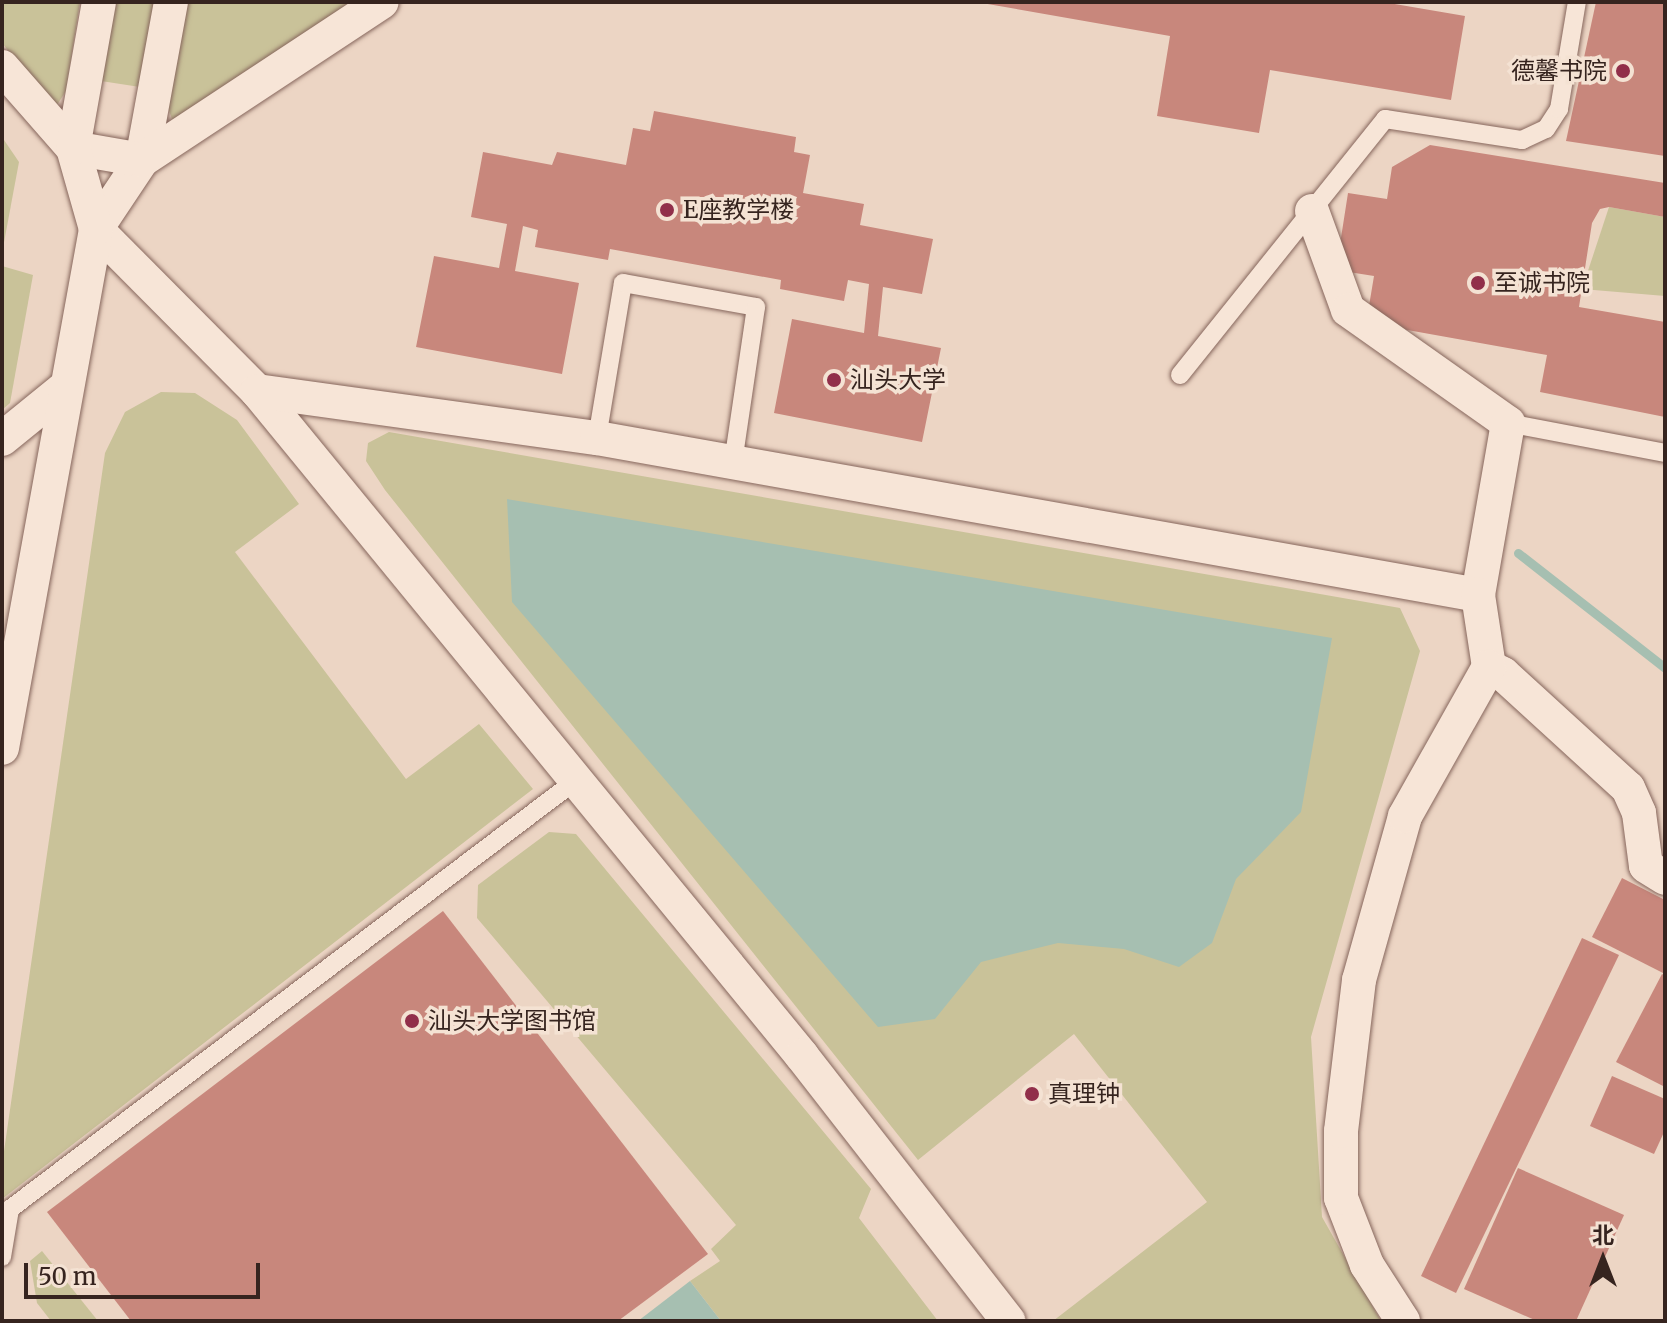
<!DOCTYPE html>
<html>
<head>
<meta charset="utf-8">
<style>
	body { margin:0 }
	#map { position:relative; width:1667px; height:1323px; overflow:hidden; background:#ecd5c4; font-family:Merriweather,"Noto Sans SC",serif }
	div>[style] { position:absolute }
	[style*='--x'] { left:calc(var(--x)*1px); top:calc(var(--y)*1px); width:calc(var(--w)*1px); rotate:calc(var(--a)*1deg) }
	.green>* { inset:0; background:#c9c299 }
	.water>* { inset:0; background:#a6bfb1 }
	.stream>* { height:9px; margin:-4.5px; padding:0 4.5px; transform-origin:4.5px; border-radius:4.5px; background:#a6bfb1 }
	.building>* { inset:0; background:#c8877c }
	.roads { filter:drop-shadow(0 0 2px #86665c) drop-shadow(0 0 2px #86665c) }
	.lane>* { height:18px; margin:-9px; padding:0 9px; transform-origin:9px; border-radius:9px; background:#f7e5d7 }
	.street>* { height:34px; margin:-17px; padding:0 17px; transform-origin:17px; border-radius:17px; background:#f7e5d7 }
	.dots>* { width:22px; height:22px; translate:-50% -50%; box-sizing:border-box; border:4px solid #f4e2d3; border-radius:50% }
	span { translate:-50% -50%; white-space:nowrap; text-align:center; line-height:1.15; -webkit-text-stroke:7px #f4e2d3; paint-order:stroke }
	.poi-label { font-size:24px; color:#36241f }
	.right { translate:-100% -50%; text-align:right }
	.left { translate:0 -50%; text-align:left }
	.frame { position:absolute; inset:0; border:4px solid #36241f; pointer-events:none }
	.north { position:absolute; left:1563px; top:1219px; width:80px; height:80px; -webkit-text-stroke:6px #f4e2d3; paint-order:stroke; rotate:0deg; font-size:22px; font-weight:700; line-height:32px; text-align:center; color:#36241f }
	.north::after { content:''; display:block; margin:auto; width:28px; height:36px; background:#36241f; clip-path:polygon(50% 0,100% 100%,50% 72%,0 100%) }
	.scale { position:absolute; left:24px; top:1263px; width:236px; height:36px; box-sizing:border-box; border:4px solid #36241f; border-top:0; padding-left:10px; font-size:24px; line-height:28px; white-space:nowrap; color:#36241f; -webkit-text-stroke:6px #f4e2d3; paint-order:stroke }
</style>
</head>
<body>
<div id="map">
	<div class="green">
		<i style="clip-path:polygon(2px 2px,80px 2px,66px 91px,57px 105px,44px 95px,2px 43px)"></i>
		<i style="clip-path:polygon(114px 2px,154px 2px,140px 87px,101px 81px)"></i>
		<i style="clip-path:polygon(184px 2px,363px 2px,189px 118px,172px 119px,166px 102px)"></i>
		<i style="clip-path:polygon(2px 137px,19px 162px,2px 253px)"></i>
		<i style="clip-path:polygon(1609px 207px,1665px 217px,1665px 296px,1582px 289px)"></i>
		<i style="clip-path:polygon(2px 266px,33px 275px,10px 403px,2px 410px)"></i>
		<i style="clip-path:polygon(161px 392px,195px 393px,237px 420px,299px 504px,235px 552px,406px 779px,479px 724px,533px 789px,2px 1199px,2px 1165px,105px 453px,125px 412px)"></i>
		<i style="clip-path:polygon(389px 432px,1400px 608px,1420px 651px,1311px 1037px,1322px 1217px,1381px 1321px,1053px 1321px,1207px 1202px,1074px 1034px,918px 1160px,385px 490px,366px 461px,368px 443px)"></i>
		<i style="clip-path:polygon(549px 832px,576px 834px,871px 1189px,859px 1218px,938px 1321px,721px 1321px,690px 1281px,720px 1261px,711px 1249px,736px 1225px,477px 918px,478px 885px)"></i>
		<i style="clip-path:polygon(42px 1251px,98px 1321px,51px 1321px,37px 1303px,30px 1261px)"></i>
	</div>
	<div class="water">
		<i style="clip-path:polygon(507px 499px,1332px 638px,1301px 812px,1236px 879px,1212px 943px,1179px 967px,1124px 949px,1058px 943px,981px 962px,935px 1019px,878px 1027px,512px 602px)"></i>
		<i style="clip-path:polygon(690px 1281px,721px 1321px,638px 1321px)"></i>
	</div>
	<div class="stream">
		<i style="--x:1518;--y:553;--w:187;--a:38"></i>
	</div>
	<div class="building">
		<i style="clip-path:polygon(976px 2px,1383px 2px,1465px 16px,1451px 100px,1270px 70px,1259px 133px,1157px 116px,1170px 36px)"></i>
		<i style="clip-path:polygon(1596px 2px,1665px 2px,1665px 156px,1566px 141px)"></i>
		<i style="clip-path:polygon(654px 111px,796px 137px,794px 152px,810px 155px,803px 193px,864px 204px,860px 225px,933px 239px,922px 294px,883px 287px,878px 336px,941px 348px,922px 442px,774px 413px,792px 319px,864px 333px,869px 284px,848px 280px,844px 301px,780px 289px,781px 280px,610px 249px,608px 260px,535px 247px,538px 230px,523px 226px,515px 271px,579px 283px,562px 374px,416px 347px,434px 256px,499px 268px,507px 224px,471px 217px,483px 152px,552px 165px,557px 152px,626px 165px,633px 128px,650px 131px)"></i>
		<i style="clip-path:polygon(1430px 145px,1665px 183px,1665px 217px,1609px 207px,1600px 209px,1592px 223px,1579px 307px,1665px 322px,1665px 417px,1540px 392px,1547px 355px,1385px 326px,1369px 306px,1374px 276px,1336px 270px,1348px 193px,1387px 199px,1392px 167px)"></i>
		<i style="clip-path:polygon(1622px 878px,1665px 900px,1665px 974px,1592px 937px)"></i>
		<i style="clip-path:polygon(443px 911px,708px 1254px,618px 1321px,131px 1321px,47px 1212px)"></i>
		<i style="clip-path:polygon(1582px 938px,1619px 955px,1456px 1293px,1421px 1276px)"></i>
		<i style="clip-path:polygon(1662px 974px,1665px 976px,1665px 1087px,1616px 1062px)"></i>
		<i style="clip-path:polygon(1612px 1076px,1665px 1099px,1665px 1130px,1654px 1154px,1590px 1126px)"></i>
		<i style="clip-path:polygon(1518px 1168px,1624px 1215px,1576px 1321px,1537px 1321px,1464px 1289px)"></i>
	</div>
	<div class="roads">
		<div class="lane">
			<i style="--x:1180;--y:375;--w:328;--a:-51.3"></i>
			<i style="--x:1385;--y:119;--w:139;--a:8.7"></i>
			<i style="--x:1522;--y:140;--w:26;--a:-25"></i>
			<i style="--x:1546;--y:129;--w:24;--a:-57"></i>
			<i style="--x:1559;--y:109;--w:109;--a:-80.5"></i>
			<i style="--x:1508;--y:423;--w:160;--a:10.8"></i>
			<i style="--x:597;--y:438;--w:157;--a:-80.5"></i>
			<i style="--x:623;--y:283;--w:135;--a:10.2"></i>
			<i style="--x:756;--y:307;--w:158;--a:98.4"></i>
			<i style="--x:2;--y:1257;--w:49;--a:-80.5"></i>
			<i style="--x:10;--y:1209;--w:709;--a:-37.14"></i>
		</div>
		<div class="street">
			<i style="--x:171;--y:2;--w:161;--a:100.4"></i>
			<i style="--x:142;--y:160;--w:83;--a:123.7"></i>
			<i style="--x:96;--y:229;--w:228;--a:45.2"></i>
			<i style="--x:257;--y:391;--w:860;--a:50.66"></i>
			<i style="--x:802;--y:1056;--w:336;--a:52.1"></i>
			<i style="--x:2;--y:67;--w:108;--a:48.8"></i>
			<i style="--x:73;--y:148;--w:70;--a:9.9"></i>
			<i style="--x:142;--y:160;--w:287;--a:-33.4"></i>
			<i style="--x:1312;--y:211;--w:105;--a:70"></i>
			<i style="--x:1348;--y:310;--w:196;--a:35.2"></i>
			<i style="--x:1508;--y:423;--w:175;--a:99.9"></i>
			<i style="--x:257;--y:391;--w:343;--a:7.9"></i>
			<i style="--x:597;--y:438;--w:895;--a:10.1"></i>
			<i style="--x:1478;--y:595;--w:73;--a:81.3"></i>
			<i style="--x:1489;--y:667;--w:16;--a:27"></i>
			<i style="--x:1503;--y:674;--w:169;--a:42.4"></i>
			<i style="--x:1628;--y:788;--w:27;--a:66"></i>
			<i style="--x:1639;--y:813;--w:53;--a:82.5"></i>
			<i style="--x:1646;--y:866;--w:22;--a:32"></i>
			<i style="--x:2;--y:439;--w:82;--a:-39.1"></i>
			<i style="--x:2;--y:748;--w:527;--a:-79.73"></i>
			<i style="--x:96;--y:229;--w:84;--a:-105.9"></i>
			<i style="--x:73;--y:148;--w:148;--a:-79.9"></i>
			<i style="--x:1403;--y:1321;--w:67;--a:-122.7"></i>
			<i style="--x:1367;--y:1265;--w:72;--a:-111.2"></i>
			<i style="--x:1341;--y:1198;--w:67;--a:-90"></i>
			<i style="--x:1341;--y:1131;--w:152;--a:-83.2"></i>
			<i style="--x:1359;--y:980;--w:170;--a:-74.3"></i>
			<i style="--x:1405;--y:816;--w:171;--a:-60.6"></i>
		</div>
	</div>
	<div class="dots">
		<i style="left:1623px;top:71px;background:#912f4a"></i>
		<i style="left:667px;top:210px;background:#912f4a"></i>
		<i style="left:1478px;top:283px;background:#912f4a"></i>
		<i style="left:834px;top:380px;background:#912f4a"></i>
		<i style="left:412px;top:1021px;background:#912f4a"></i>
		<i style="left:1032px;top:1094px;background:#912f4a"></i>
	</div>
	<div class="poi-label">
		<span class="right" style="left:1607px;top:71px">德馨书院</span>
		<span class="left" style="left:683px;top:210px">E座教学楼</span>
		<span class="left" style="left:1494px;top:283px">至诚书院</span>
		<span class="left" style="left:850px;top:380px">汕头大学</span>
		<span class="left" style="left:428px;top:1021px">汕头大学图书馆</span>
		<span class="left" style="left:1048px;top:1094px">真理钟</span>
	</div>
	<div class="frame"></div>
	<div class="north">北</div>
	<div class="scale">50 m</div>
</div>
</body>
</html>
